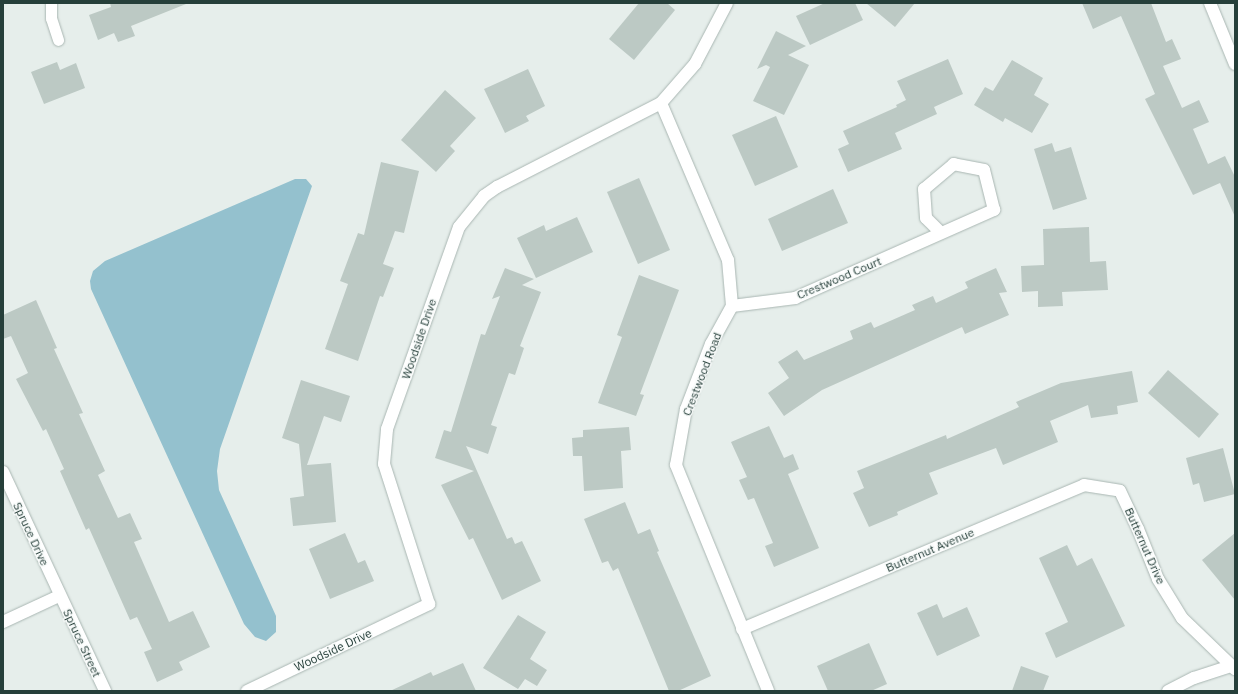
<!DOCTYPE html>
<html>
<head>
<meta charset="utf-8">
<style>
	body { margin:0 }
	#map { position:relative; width:1238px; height:694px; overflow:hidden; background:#e6eeeb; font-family:"IBM Plex Sans",sans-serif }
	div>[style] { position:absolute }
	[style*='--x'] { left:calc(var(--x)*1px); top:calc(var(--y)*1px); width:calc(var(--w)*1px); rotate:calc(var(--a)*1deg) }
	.water>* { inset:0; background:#94c1ce }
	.building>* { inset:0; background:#bcc9c4 }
	.roads { filter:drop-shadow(0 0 1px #a9b6b2) drop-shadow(0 0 1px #a9b6b2) }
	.lane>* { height:11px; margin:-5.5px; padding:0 5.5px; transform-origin:5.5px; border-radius:5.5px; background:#fff }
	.street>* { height:12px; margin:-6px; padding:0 6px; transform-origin:6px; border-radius:6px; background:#fff }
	span { translate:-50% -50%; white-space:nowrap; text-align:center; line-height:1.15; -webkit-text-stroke:3px #f7faf9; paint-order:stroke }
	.street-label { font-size:12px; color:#263f3a }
	.frame { position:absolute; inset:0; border:4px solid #263f3a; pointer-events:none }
</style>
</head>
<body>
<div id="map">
	<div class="water">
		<i style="clip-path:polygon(295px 179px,306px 179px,312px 186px,220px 449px,217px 471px,219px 490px,276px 616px,276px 632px,266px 641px,255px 637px,244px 624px,91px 289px,90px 281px,93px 271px,105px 261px)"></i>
	</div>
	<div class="building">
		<i style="clip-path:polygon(110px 3px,186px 3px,186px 4px,131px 26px,135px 36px,118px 42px,114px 33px,98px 40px,89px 15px,111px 7px)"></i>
		<i style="clip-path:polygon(639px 3px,667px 3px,675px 10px,634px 60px,609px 39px)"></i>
		<i style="clip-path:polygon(825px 3px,855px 3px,863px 20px,810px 45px,796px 16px)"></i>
		<i style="clip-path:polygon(866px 3px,915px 3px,895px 27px)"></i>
		<i style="clip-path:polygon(1082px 3px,1151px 3px,1166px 42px,1172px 39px,1181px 59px,1163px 66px,1182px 108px,1199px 100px,1209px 122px,1193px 129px,1208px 164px,1225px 156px,1235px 177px,1235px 217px,1220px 183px,1193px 195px,1145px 99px,1155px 94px,1121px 16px,1093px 29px)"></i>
		<i style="clip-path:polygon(776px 31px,806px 46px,788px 55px,809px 65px,784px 115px,753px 101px,770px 67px,766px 65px,757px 69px)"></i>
		<i style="clip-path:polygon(948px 59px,963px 94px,934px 107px,937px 114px,895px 133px,902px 149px,848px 172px,838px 149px,849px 144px,843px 131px,897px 107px,896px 105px,906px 100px,897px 81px)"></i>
		<i style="clip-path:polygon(1012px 60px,1043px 78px,1034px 95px,1049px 104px,1032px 133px,1005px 118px,1003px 122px,974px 105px,985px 87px,993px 91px)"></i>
		<i style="clip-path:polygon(57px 62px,60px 70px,76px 63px,85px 88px,44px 104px,31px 72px)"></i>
		<i style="clip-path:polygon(528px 69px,545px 106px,526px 116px,529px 121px,505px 133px,484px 89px)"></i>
		<i style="clip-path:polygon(445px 90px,476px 118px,450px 146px,455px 151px,436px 172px,401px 140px)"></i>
		<i style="clip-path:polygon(776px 116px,798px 167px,755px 186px,732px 135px)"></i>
		<i style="clip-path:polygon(1052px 143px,1055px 152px,1071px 147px,1087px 199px,1053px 210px,1034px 149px)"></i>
		<i style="clip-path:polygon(381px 162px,419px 171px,404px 233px,395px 231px,383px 264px,394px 268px,383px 297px,380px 296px,358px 361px,325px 349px,348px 284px,340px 281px,358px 233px,364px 235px)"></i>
		<i style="clip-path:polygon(639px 178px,670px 250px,638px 264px,607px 192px)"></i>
		<i style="clip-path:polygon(833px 189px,848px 223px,782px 251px,768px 219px)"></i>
		<i style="clip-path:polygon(577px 217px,593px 252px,536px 278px,517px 238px,544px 225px,546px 231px)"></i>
		<i style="clip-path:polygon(1089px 227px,1090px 262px,1106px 261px,1108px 290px,1062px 292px,1063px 306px,1038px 307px,1038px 291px,1022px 292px,1021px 266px,1044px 265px,1043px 229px)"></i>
		<i style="clip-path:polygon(505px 268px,534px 279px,522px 285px,541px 292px,520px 346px,524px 348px,515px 375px,509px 373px,491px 425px,497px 427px,488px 454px,466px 446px,507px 539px,512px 537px,515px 544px,522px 541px,541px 581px,502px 600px,473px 538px,469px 540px,441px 485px,474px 471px,435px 458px,444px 430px,451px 432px,481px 334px,485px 335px,500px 296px,492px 299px)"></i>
		<i style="clip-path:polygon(996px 268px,1007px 292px,999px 293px,1009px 315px,965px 334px,962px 327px,822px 390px,784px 416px,768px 393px,789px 378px,778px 362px,797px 350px,804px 360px,853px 339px,850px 331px,871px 322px,874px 328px,915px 310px,912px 305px,933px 296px,936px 303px,968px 288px,965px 282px)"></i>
		<i style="clip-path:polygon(639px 275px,679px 290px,640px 394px,644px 395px,636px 416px,598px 403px,622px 337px,617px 335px)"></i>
		<i style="clip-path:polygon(36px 300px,57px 348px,54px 349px,83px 413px,79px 414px,105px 471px,98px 475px,118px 518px,130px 513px,142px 539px,134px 542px,169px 622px,193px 611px,210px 647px,179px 662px,183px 670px,157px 682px,144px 652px,152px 649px,137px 617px,130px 620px,89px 528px,86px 530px,60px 471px,64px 469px,46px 429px,43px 431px,16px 379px,28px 373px,11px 336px,3px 339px,3px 315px)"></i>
		<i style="clip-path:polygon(1168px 370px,1219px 414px,1199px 438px,1148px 393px)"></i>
		<i style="clip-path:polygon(1132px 371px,1138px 402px,1117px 406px,1118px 414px,1091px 418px,1088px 405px,1050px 421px,1058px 442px,1003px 465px,996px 448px,929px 473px,938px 494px,897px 512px,898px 515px,869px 527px,853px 493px,864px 488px,857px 471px,946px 435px,947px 439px,1019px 407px,1016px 402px,1061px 383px)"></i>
		<i style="clip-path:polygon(301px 380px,350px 396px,341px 422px,324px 416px,307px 465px,331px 463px,336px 522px,293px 526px,290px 498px,304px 496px,299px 444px,282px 438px)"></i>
		<i style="clip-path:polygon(769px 426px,784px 458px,793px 454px,799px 469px,788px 474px,819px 548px,774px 567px,765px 546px,773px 543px,754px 498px,748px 500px,739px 480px,747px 477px,731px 442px)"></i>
		<i style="clip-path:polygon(629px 427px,631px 450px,621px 451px,623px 488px,584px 491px,582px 456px,573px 456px,572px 438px,583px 437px,583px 430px)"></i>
		<i style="clip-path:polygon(1223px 448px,1235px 494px,1204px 502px,1199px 483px,1193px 485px,1186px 458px)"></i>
		<i style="clip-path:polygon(625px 502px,638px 534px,650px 529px,659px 551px,657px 552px,711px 676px,678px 691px,669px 691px,618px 568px,613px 571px,608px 561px,602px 563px,584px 519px)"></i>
		<i style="clip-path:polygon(345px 533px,358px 563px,365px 560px,374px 581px,330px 599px,309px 549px)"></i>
		<i style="clip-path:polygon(1235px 533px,1235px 600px,1202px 560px)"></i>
		<i style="clip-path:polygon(1067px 545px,1077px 566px,1092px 558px,1125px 626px,1056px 658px,1045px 633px,1068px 622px,1039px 558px)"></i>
		<i style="clip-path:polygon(937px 604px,943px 618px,967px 607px,980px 636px,937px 656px,917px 613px)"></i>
		<i style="clip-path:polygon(518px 615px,546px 632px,530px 659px,547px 670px,537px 686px,525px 679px,518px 689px,483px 668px)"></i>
		<i style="clip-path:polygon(869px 643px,887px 684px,871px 691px,828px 691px,817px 666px)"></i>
		<i style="clip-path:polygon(463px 663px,476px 691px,390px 691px,431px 672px,433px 676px)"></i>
		<i style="clip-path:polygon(1021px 666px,1049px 676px,1043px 691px,1012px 691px)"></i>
	</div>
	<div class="roads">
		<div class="lane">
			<i style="--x:51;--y:3;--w:15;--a:90"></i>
			<i style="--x:51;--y:18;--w:23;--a:72"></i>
		</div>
		<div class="street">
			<i style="--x:1210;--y:3;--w:66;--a:67.7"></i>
			<i style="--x:661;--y:103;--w:171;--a:66.9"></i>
			<i style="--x:728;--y:260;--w:46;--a:85"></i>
			<i style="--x:732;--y:306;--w:43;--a:118.9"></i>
			<i style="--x:711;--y:344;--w:70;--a:111"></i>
			<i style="--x:686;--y:409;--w:57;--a:100.1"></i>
			<i style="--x:676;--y:465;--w:244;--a:67.8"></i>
			<i style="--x:732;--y:306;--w:64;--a:-7.2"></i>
			<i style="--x:795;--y:298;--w:218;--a:-23.9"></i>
			<i style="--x:994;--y:210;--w:41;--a:-104"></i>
			<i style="--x:984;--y:170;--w:31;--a:-169"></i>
			<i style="--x:954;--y:164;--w:39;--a:140"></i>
			<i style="--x:924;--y:189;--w:29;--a:86"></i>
			<i style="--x:926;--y:218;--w:21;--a:45"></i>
			<i style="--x:3;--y:472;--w:242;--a:65"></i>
			<i style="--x:3;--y:622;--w:62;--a:-24.9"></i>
			<i style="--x:742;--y:629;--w:371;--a:-22.8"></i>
			<i style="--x:1084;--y:485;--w:36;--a:9"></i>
			<i style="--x:1120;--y:491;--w:42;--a:64.7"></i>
			<i style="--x:1138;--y:529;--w:54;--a:68.2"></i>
			<i style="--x:1158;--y:579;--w:46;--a:58.4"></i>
			<i style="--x:1182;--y:618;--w:74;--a:43.9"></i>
			<i style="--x:247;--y:691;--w:202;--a:-25.5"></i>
			<i style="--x:429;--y:604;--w:147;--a:-107.8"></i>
			<i style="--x:384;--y:464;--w:35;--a:-85"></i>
			<i style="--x:387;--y:429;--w:214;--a:-70.4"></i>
			<i style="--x:459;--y:227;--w:40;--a:-51"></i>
			<i style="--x:484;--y:196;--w:16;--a:-35"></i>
			<i style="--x:497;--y:187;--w:184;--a:-27.1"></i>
			<i style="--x:661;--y:103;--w:52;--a:-48.9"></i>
			<i style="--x:695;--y:64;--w:69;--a:-62.3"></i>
			<i style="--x:1168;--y:691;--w:29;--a:-27"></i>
			<i style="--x:1194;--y:678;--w:38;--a:-18"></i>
		</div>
	</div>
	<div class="street-label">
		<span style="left:839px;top:278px;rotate:-23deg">Crestwood Court</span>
		<span style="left:419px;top:339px;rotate:-71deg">Woodside Drive</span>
		<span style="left:702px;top:374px;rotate:-69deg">Crestwood Road</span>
		<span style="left:31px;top:534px;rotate:65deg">Spruce Drive</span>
		<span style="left:1145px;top:546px;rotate:66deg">Butternut Drive</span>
		<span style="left:930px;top:550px;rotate:-23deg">Butternut Avenue</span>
		<span style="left:82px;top:643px;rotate:65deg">Spruce Street</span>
		<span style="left:333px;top:650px;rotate:-25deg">Woodside Drive</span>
	</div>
	<div class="frame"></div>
</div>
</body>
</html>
